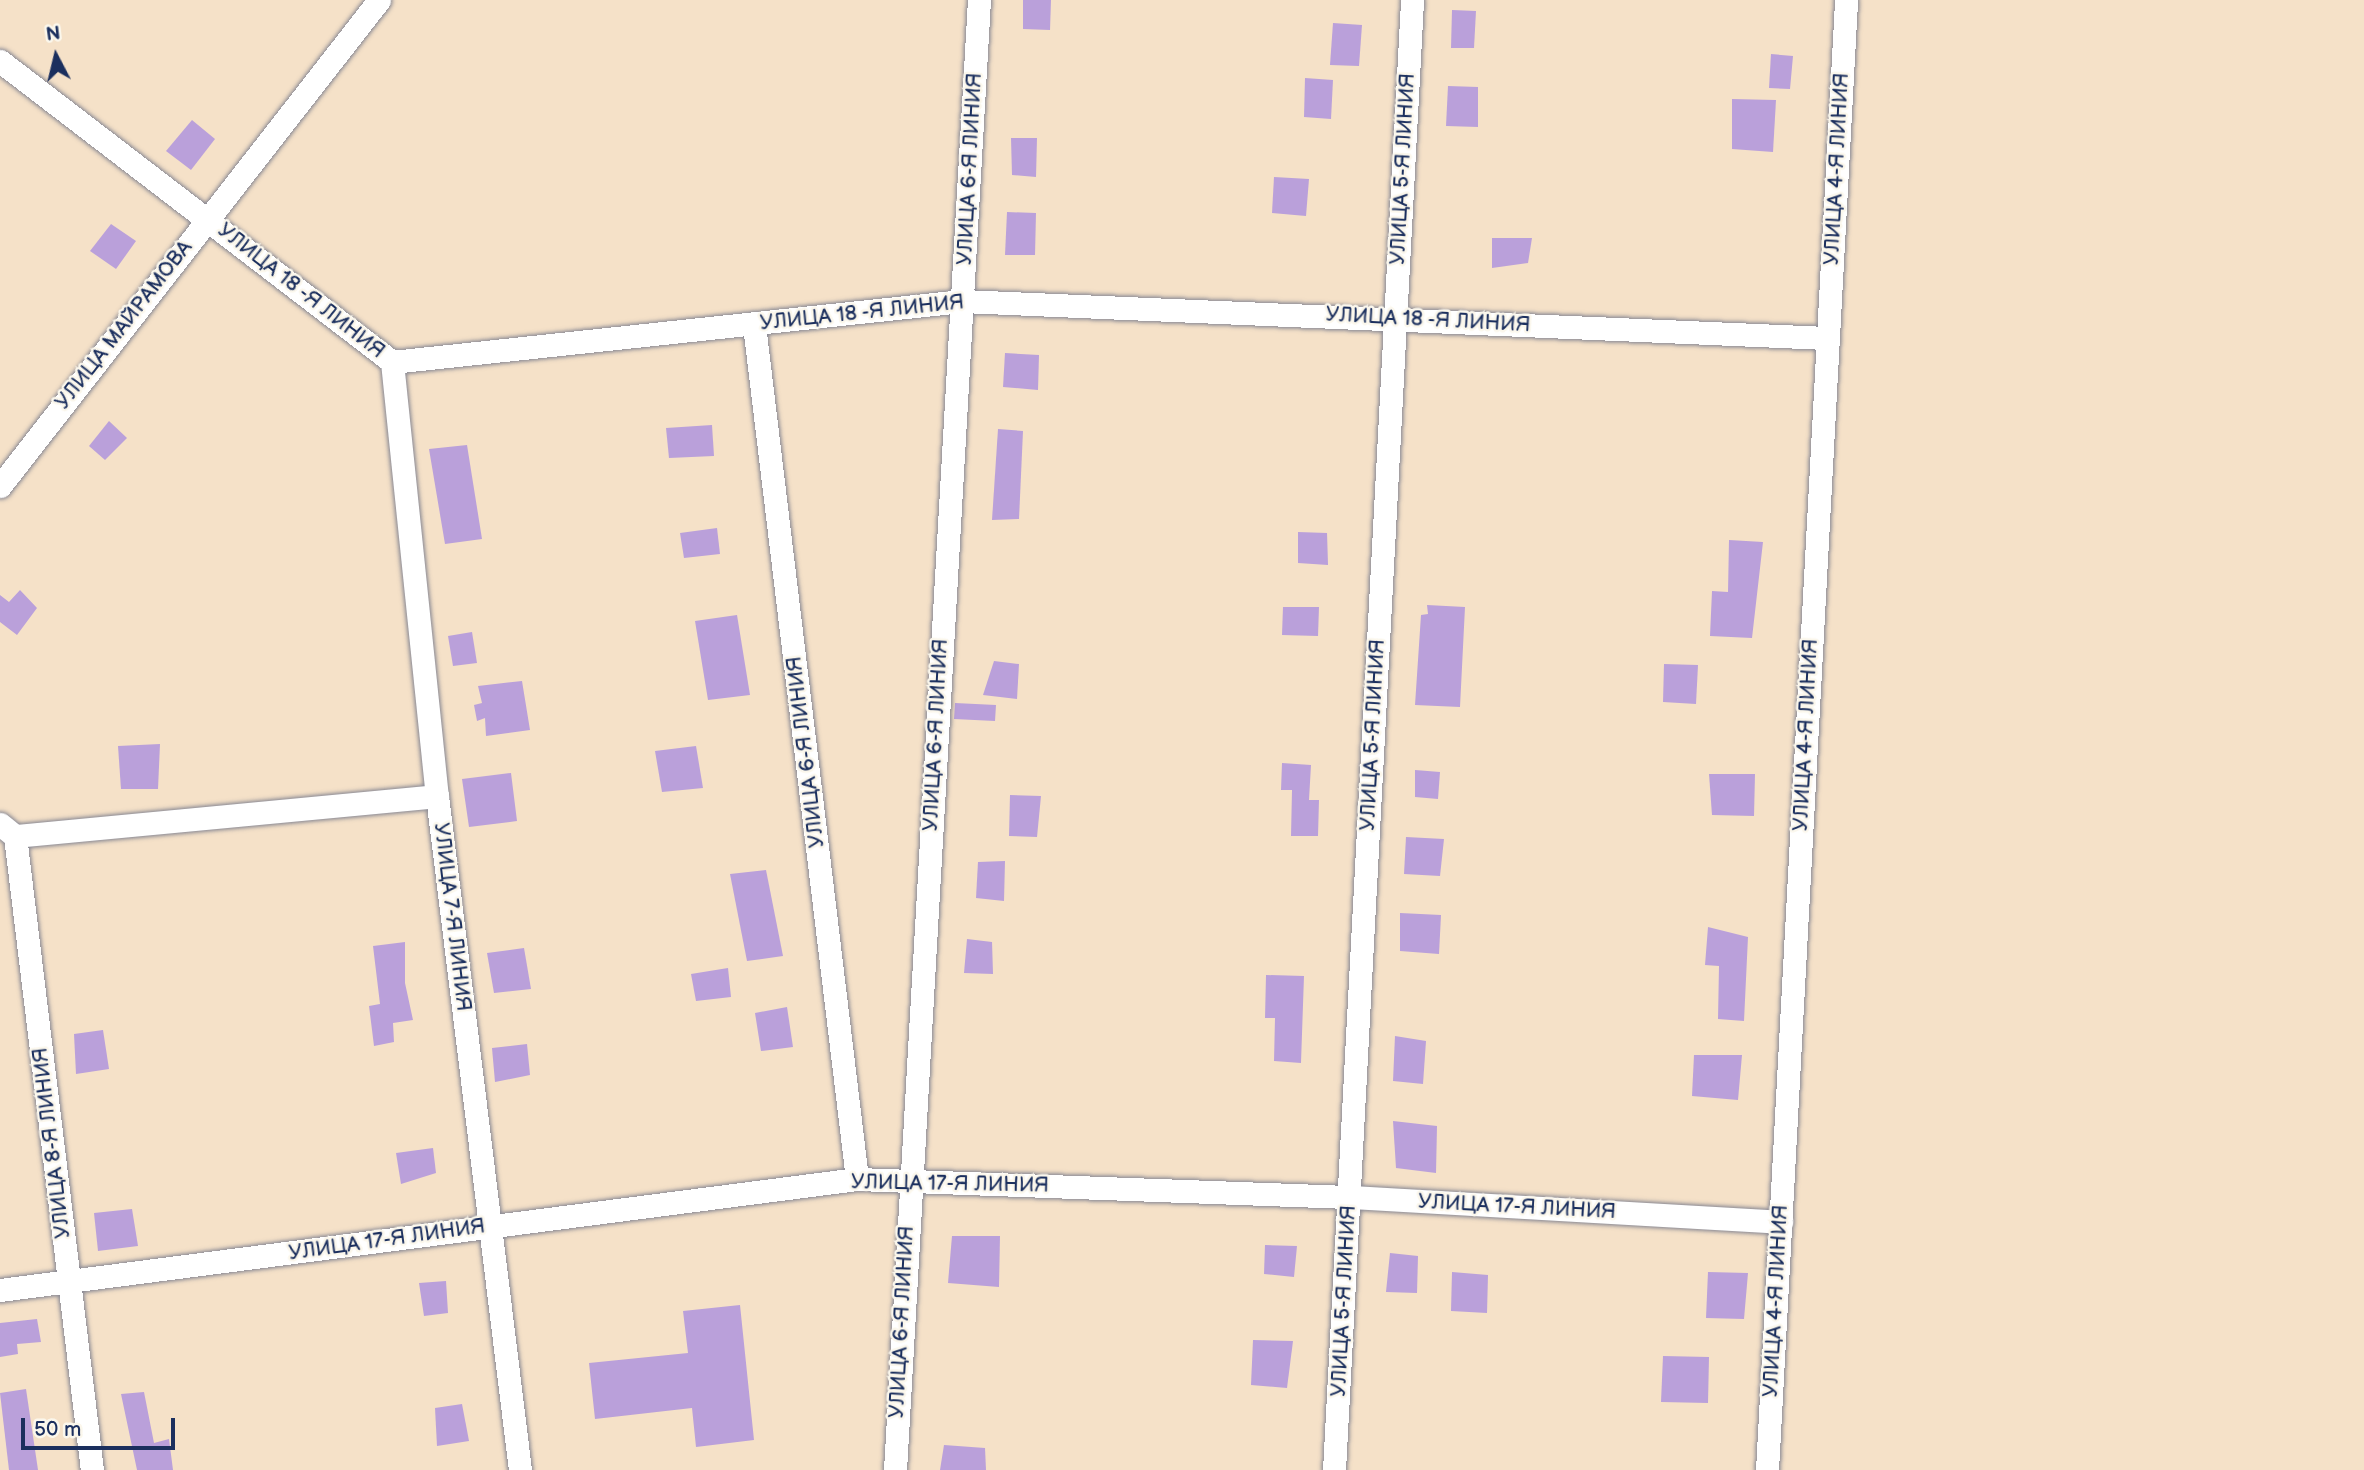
<!DOCTYPE html>
<html>
<head>
<meta charset="utf-8">
<style>
	body { margin:0 }
	#map { position:relative; width:2364px; height:1470px; overflow:hidden; background:#f5e1c8; font-family:"Balsamiq Sans",sans-serif }
	div>[style] { position:absolute }
	[style*='--x'] { left:calc(var(--x)*1px); top:calc(var(--y)*1px); width:calc(var(--w)*1px); rotate:calc(var(--a)*1deg) }
	.building>* { inset:0; background:#baa0da }
	.roads { filter:drop-shadow(0 0 2px #888893) drop-shadow(0 0 2px #888893) }
	.street>* { height:23px; margin:-11.5px; padding:0 11.5px; transform-origin:11.5px; border-radius:11.5px; background:#fff }
	span { translate:-50% -50%; white-space:nowrap; text-align:center; line-height:1.15; -webkit-text-stroke:5px #fbf7ec; paint-order:stroke }
	.street-label { font-size:21px; color:#1b2f5e }
	.north { position:absolute; left:21px; top:21px; width:70px; height:70px; -webkit-text-stroke:5px #fbf7ec; paint-order:stroke; rotate:353deg; font-size:19px; font-weight:700; line-height:28px; text-align:center; color:#1b2f5e }
	.north::after { content:''; display:block; margin:auto; width:24px; height:32px; background:#1b2f5e; clip-path:polygon(50% 0,100% 100%,50% 72%,0 100%) }
	.scale { position:absolute; left:21px; top:1418px; width:154px; height:32px; box-sizing:border-box; border:4px solid #1b2f5e; border-top:0; padding-left:9px; font-size:21px; line-height:24px; white-space:nowrap; color:#1b2f5e; -webkit-text-stroke:5px #fbf7ec; paint-order:stroke }
</style>
</head>
<body>
<div id="map">
	<div class="building">
		<i style="clip-path:polygon(1023px 0,1051px 0,1050px 30px,1023px 29px)"></i>
		<i style="clip-path:polygon(1452px 10px,1476px 11px,1474px 48px,1451px 48px)"></i>
		<i style="clip-path:polygon(1333px 23px,1362px 25px,1359px 66px,1330px 65px)"></i>
		<i style="clip-path:polygon(1771px 54px,1793px 56px,1790px 89px,1769px 88px)"></i>
		<i style="clip-path:polygon(1305px 78px,1333px 80px,1331px 119px,1304px 117px)"></i>
		<i style="clip-path:polygon(1448px 86px,1478px 87px,1478px 127px,1446px 126px)"></i>
		<i style="clip-path:polygon(1732px 99px,1776px 100px,1773px 152px,1732px 149px)"></i>
		<i style="clip-path:polygon(192px 120px,215px 139px,191px 170px,166px 151px)"></i>
		<i style="clip-path:polygon(1011px 138px,1037px 138px,1036px 177px,1012px 175px)"></i>
		<i style="clip-path:polygon(1274px 177px,1309px 179px,1306px 216px,1272px 213px)"></i>
		<i style="clip-path:polygon(1007px 212px,1036px 213px,1035px 255px,1005px 255px)"></i>
		<i style="clip-path:polygon(111px 224px,136px 241px,116px 269px,90px 251px)"></i>
		<i style="clip-path:polygon(1492px 238px,1532px 238px,1528px 263px,1492px 268px)"></i>
		<i style="clip-path:polygon(1005px 353px,1039px 355px,1038px 390px,1003px 387px)"></i>
		<i style="clip-path:polygon(109px 421px,127px 438px,105px 460px,89px 446px)"></i>
		<i style="clip-path:polygon(712px 425px,714px 456px,669px 458px,666px 428px)"></i>
		<i style="clip-path:polygon(998px 429px,1023px 431px,1019px 519px,992px 520px)"></i>
		<i style="clip-path:polygon(467px 445px,482px 539px,445px 544px,429px 449px)"></i>
		<i style="clip-path:polygon(717px 528px,720px 554px,684px 558px,680px 533px)"></i>
		<i style="clip-path:polygon(1298px 532px,1327px 533px,1328px 565px,1298px 563px)"></i>
		<i style="clip-path:polygon(1729px 540px,1763px 542px,1752px 638px,1710px 636px,1712px 591px,1728px 592px)"></i>
		<i style="clip-path:polygon(20px 590px,37px 608px,17px 635px,0 622px,0 595px,9px 602px)"></i>
		<i style="clip-path:polygon(1427px 605px,1465px 607px,1460px 707px,1415px 705px,1421px 615px,1428px 614px)"></i>
		<i style="clip-path:polygon(1283px 607px,1319px 607px,1318px 636px,1282px 635px)"></i>
		<i style="clip-path:polygon(737px 615px,750px 695px,708px 700px,695px 621px)"></i>
		<i style="clip-path:polygon(472px 632px,477px 663px,453px 666px,448px 636px)"></i>
		<i style="clip-path:polygon(994px 661px,1019px 664px,1017px 699px,983px 695px)"></i>
		<i style="clip-path:polygon(1664px 664px,1698px 665px,1696px 704px,1663px 702px)"></i>
		<i style="clip-path:polygon(522px 681px,530px 730px,486px 736px,485px 718px,477px 721px,474px 705px,482px 703px,478px 686px)"></i>
		<i style="clip-path:polygon(955px 703px,996px 705px,995px 721px,954px 719px)"></i>
		<i style="clip-path:polygon(160px 744px,158px 789px,121px 789px,118px 746px)"></i>
		<i style="clip-path:polygon(696px 746px,703px 788px,662px 792px,655px 751px)"></i>
		<i style="clip-path:polygon(1282px 763px,1311px 765px,1309px 800px,1319px 800px,1318px 836px,1291px 836px,1292px 790px,1281px 790px)"></i>
		<i style="clip-path:polygon(1415px 770px,1440px 772px,1438px 799px,1415px 797px)"></i>
		<i style="clip-path:polygon(511px 773px,517px 821px,469px 827px,462px 779px)"></i>
		<i style="clip-path:polygon(1709px 774px,1755px 774px,1754px 816px,1712px 815px)"></i>
		<i style="clip-path:polygon(1010px 795px,1041px 796px,1037px 837px,1009px 836px)"></i>
		<i style="clip-path:polygon(1406px 837px,1444px 839px,1440px 876px,1404px 874px)"></i>
		<i style="clip-path:polygon(1005px 861px,1004px 901px,976px 898px,978px 862px)"></i>
		<i style="clip-path:polygon(766px 870px,783px 956px,747px 961px,730px 874px)"></i>
		<i style="clip-path:polygon(1400px 913px,1441px 915px,1439px 954px,1400px 951px)"></i>
		<i style="clip-path:polygon(1708px 927px,1748px 937px,1744px 1021px,1718px 1019px,1719px 966px,1705px 965px)"></i>
		<i style="clip-path:polygon(967px 939px,992px 942px,993px 974px,964px 973px)"></i>
		<i style="clip-path:polygon(405px 942px,405px 983px,413px 1020px,393px 1023px,394px 1042px,374px 1046px,369px 1006px,380px 1004px,373px 946px)"></i>
		<i style="clip-path:polygon(524px 948px,531px 989px,494px 993px,487px 953px)"></i>
		<i style="clip-path:polygon(728px 968px,731px 997px,696px 1001px,691px 974px)"></i>
		<i style="clip-path:polygon(1266px 975px,1304px 976px,1301px 1063px,1274px 1061px,1275px 1018px,1265px 1018px)"></i>
		<i style="clip-path:polygon(787px 1007px,793px 1047px,761px 1051px,755px 1013px)"></i>
		<i style="clip-path:polygon(103px 1030px,109px 1069px,76px 1074px,74px 1034px)"></i>
		<i style="clip-path:polygon(1395px 1036px,1426px 1041px,1423px 1084px,1393px 1081px)"></i>
		<i style="clip-path:polygon(527px 1044px,530px 1075px,495px 1082px,492px 1048px)"></i>
		<i style="clip-path:polygon(1694px 1055px,1742px 1055px,1738px 1100px,1692px 1096px)"></i>
		<i style="clip-path:polygon(1393px 1121px,1437px 1126px,1436px 1173px,1396px 1168px)"></i>
		<i style="clip-path:polygon(433px 1148px,436px 1173px,401px 1184px,396px 1153px)"></i>
		<i style="clip-path:polygon(132px 1209px,138px 1246px,98px 1251px,94px 1213px)"></i>
		<i style="clip-path:polygon(952px 1236px,1000px 1236px,999px 1287px,948px 1283px)"></i>
		<i style="clip-path:polygon(1265px 1245px,1297px 1246px,1294px 1277px,1264px 1274px)"></i>
		<i style="clip-path:polygon(1390px 1253px,1418px 1256px,1417px 1293px,1386px 1292px)"></i>
		<i style="clip-path:polygon(1452px 1272px,1488px 1275px,1487px 1313px,1451px 1311px)"></i>
		<i style="clip-path:polygon(1708px 1272px,1748px 1273px,1744px 1319px,1706px 1318px)"></i>
		<i style="clip-path:polygon(446px 1281px,448px 1313px,424px 1316px,419px 1283px)"></i>
		<i style="clip-path:polygon(740px 1305px,754px 1440px,696px 1447px,692px 1408px,595px 1419px,589px 1363px,688px 1353px,683px 1311px)"></i>
		<i style="clip-path:polygon(37px 1319px,41px 1342px,17px 1344px,18px 1354px,0 1357px,0 1323px)"></i>
		<i style="clip-path:polygon(1253px 1340px,1293px 1341px,1287px 1388px,1251px 1385px)"></i>
		<i style="clip-path:polygon(1663px 1356px,1709px 1357px,1708px 1403px,1661px 1402px)"></i>
		<i style="clip-path:polygon(26px 1389px,38px 1470px,9px 1470px,0 1393px)"></i>
		<i style="clip-path:polygon(144px 1392px,154px 1443px,169px 1439px,173px 1470px,137px 1470px,121px 1394px)"></i>
		<i style="clip-path:polygon(462px 1404px,469px 1441px,437px 1446px,435px 1408px)"></i>
		<i style="clip-path:polygon(944px 1445px,985px 1448px,986px 1470px,940px 1470px)"></i>
	</div>
	<div class="roads">
		<div class="street">
			<i style="--x:0;--y:61;--w:494;--a:37.5"></i>
			<i style="--x:392;--y:362;--w:573;--a:-6.11"></i>
			<i style="--x:962;--y:301;--w:866;--a:2.45"></i>
			<i style="--x:754;--y:325;--w:860;--a:83.12"></i>
			<i style="--x:392;--y:362;--w:436;--a:84.1"></i>
			<i style="--x:437;--y:796;--w:679;--a:82.98"></i>
			<i style="--x:0;--y:486;--w:616;--a:-52.05"></i>
			<i style="--x:0;--y:824;--w:19;--a:39"></i>
			<i style="--x:15;--y:836;--w:639;--a:83.08"></i>
			<i style="--x:15;--y:836;--w:424;--a:-5.4"></i>
			<i style="--x:0;--y:1290;--w:864;--a:-7.38"></i>
			<i style="--x:857;--y:1179;--w:493;--a:2.1"></i>
			<i style="--x:1350;--y:1197;--w:432;--a:3.3"></i>
			<i style="--x:895;--y:1470;--w:1472;--a:-86.73"></i>
			<i style="--x:1334;--y:1470;--w:1472;--a:-86.96"></i>
			<i style="--x:1767;--y:1470;--w:1472;--a:-86.92"></i>
		</div>
	</div>
	<div class="street-label">
		<span style="left:970px;top:169px;rotate:-87deg">УЛИЦА 6-Я ЛИНИЯ</span>
		<span style="left:1403px;top:169px;rotate:-87deg">УЛИЦА 5-Я ЛИНИЯ</span>
		<span style="left:1837px;top:169px;rotate:-87deg">УЛИЦА 4-Я ЛИНИЯ</span>
		<span style="left:301px;top:291px;rotate:38deg">УЛИЦА 18 -Я ЛИНИЯ</span>
		<span style="left:862px;top:313px;rotate:-6deg">УЛИЦА 18 -Я ЛИНИЯ</span>
		<span style="left:1428px;top:320px;rotate:3deg">УЛИЦА 18 -Я ЛИНИЯ</span>
		<span style="left:124px;top:325px;rotate:-52deg">УЛИЦА МАЙРАМОВА</span>
		<span style="left:936px;top:735px;rotate:-87deg">УЛИЦА 6-Я ЛИНИЯ</span>
		<span style="left:1373px;top:735px;rotate:-87deg">УЛИЦА 5-Я ЛИНИЯ</span>
		<span style="left:1806px;top:735px;rotate:-87deg">УЛИЦА 4-Я ЛИНИЯ</span>
		<span style="left:806px;top:752px;rotate:-97deg">УЛИЦА 6-Я ЛИНИЯ</span>
		<span style="left:452px;top:917px;rotate:83deg">УЛИЦА 7-Я ЛИНИЯ</span>
		<span style="left:52px;top:1143px;rotate:-97deg">УЛИЦА 8-Я ЛИНИЯ</span>
		<span style="left:950px;top:1184px;rotate:1deg">УЛИЦА 17-Я ЛИНИЯ</span>
		<span style="left:1517px;top:1207px;rotate:3deg">УЛИЦА 17-Я ЛИНИЯ</span>
		<span style="left:387px;top:1240px;rotate:-8deg">УЛИЦА 17-Я ЛИНИЯ</span>
		<span style="left:1344px;top:1301px;rotate:-87deg">УЛИЦА 5-Я ЛИНИЯ</span>
		<span style="left:1776px;top:1301px;rotate:-87deg">УЛИЦА 4-Я ЛИНИЯ</span>
		<span style="left:902px;top:1322px;rotate:-87deg">УЛИЦА 6-Я ЛИНИЯ</span>
	</div>
	<div class="north">N</div>
	<div class="scale">50 m</div>
</div>
</body>
</html>
